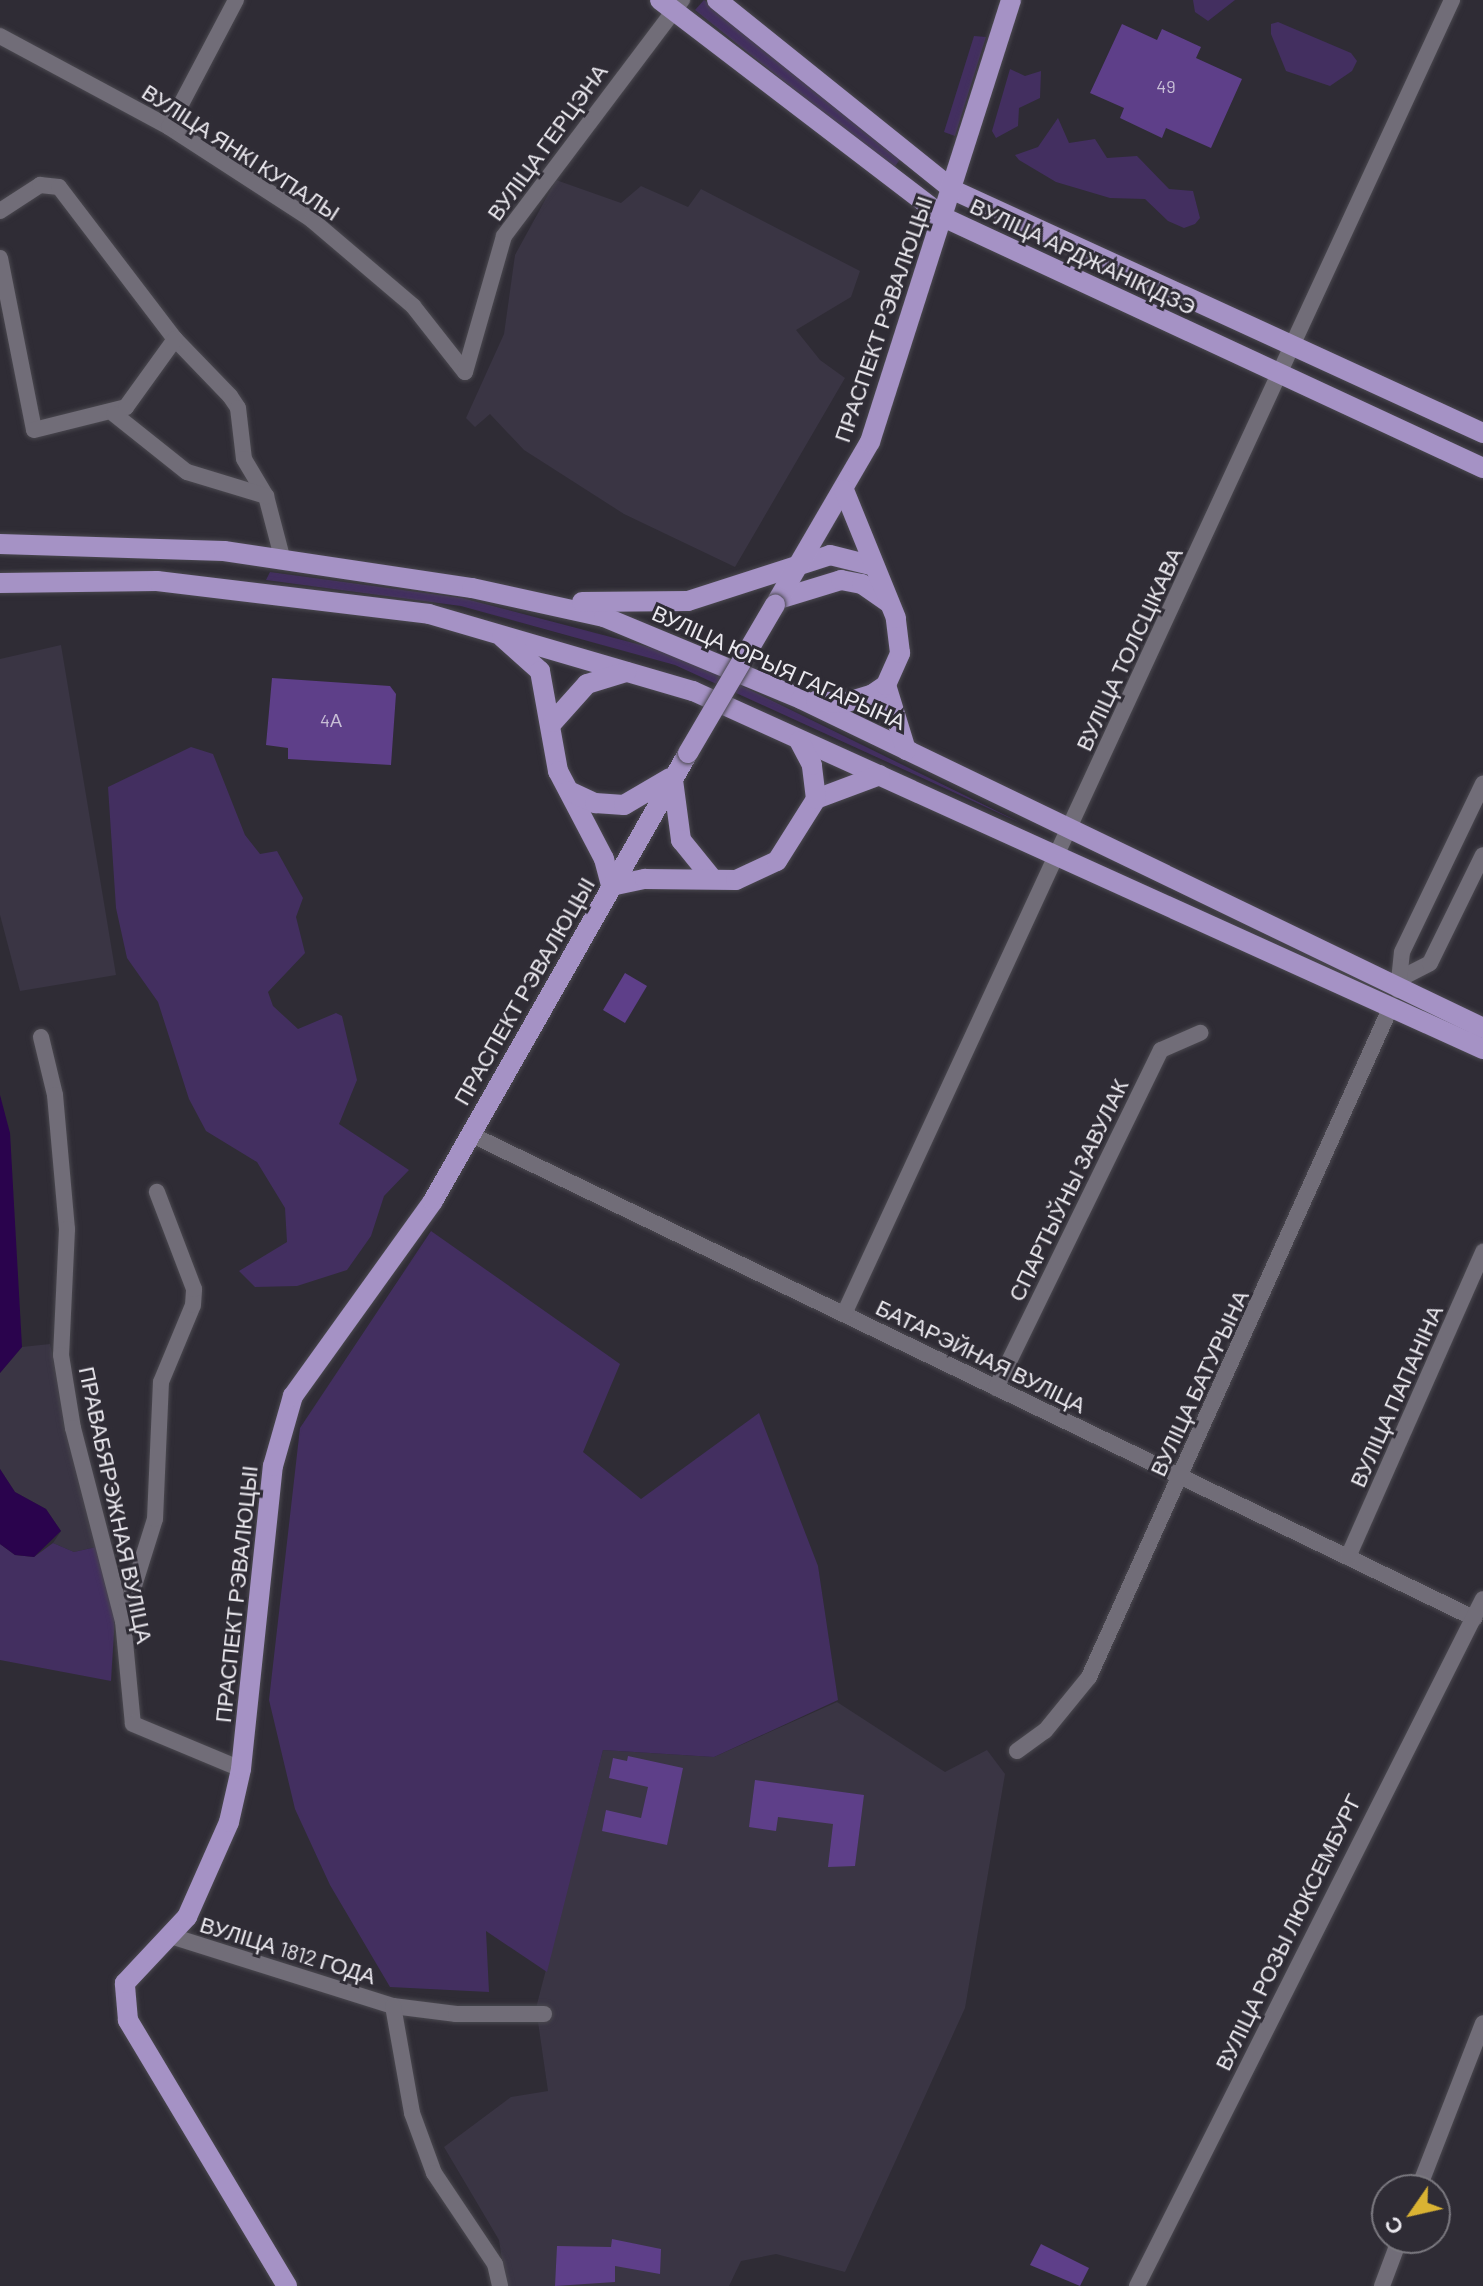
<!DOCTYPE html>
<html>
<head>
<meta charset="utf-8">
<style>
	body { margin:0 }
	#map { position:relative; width:1483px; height:2286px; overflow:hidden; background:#2f2c35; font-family:Barlow,sans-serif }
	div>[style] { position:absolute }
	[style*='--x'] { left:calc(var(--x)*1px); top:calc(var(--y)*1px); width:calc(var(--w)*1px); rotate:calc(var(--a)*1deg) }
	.built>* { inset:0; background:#3a3544 }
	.green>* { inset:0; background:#432f60 }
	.water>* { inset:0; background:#2a034d }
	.building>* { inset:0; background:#5e3f89 }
	.roads { filter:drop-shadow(0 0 2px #4a484f) drop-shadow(0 0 2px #4a484f) }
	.minor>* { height:16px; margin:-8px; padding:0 8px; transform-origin:8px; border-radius:8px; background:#716d78 }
	.major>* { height:20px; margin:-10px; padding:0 10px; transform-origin:10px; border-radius:10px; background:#a592c5 }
	.bridges { filter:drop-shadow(0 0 2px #4a484f) drop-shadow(0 0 2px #4a484f) }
	.major-bridge>* { height:20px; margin:-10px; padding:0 10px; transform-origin:10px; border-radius:10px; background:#a592c5 }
	span { translate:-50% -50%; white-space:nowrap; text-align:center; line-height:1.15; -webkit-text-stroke:6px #2f2c35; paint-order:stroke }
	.number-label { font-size:18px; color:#c8bed6 }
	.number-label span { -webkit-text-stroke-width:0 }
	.street-label { font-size:22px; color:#ebe9ef }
	.north { position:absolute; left:1371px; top:2174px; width:80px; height:80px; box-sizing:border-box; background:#2f2c35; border:2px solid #7a787f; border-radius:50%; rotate:236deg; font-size:22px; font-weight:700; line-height:32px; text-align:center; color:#ebe9ef }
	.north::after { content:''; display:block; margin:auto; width:28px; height:36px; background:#dab333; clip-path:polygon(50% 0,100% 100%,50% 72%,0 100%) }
</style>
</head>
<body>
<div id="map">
	<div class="built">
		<i style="clip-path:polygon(556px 180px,621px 203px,641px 186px,688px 207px,701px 189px,860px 271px,851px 297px,796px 330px,820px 360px,845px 378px,735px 567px,624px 514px,524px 450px,490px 414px,475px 427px,466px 418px,504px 334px,515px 255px)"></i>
		<i style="clip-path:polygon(61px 645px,116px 975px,20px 991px,0 915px,0 659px)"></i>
		<i style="clip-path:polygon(50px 1344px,96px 1547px,74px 1552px,53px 1543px,61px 1531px,46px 1509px,15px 1492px,0 1469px,0 1373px,22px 1347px)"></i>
		<i style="clip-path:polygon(837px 1702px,945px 1772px,987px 1750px,1005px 1774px,965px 2008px,845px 2272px,776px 2254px,741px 2261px,729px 2286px,506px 2286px,499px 2240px,444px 2147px,511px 2097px,548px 2091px,536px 2008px,603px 1750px,714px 1757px)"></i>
	</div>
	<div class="green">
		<i style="clip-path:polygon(704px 0,901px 158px,893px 169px,695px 10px)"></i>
		<i style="clip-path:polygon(1193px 0,1235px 0,1208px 21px,1195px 12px)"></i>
		<i style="clip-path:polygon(1278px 22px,1351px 53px,1357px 61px,1352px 71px,1330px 86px,1286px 71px,1271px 34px,1271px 24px)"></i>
		<i style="clip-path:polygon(974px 36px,986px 37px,955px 136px,944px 132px)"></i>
		<i style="clip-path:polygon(1010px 69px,1025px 76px,1041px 71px,1040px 98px,1019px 108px,1018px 126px,996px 138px,992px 131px)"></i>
		<i style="clip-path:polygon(1058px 118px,1069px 143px,1095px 139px,1107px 158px,1137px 156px,1169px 189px,1193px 191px,1200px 218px,1195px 224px,1184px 228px,1168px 221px,1145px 199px,1110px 198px,1056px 182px,1019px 160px,1015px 155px,1038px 147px)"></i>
		<i style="clip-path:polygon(270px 572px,462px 598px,679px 655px,1023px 824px,675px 665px,461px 606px,266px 580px)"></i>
		<i style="clip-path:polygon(191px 747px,213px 754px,245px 835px,260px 854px,277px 851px,303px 898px,296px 917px,305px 953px,268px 992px,273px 1006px,298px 1029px,336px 1013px,342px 1016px,357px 1080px,339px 1124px,409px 1170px,384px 1196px,371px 1236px,347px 1270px,297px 1286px,255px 1287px,239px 1271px,287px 1242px,285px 1208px,257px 1162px,206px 1131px,189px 1099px,158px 1002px,127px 958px,116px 908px,108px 787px)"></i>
		<i style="clip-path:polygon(431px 1231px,620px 1364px,583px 1452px,641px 1499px,759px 1413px,818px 1566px,838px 1700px,714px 1757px,603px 1750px,547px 1972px,486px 1931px,489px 1992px,390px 1987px,330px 1885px,295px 1809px,269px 1700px,300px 1428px)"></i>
		<i style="clip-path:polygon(53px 1543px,74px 1552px,96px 1547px,115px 1616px,111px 1681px,0 1660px,0 1544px,15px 1555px,34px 1557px)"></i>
	</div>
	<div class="water">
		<i style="clip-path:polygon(0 1095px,10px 1133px,22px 1347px,0 1373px)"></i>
		<i style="clip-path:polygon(0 1469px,15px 1492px,46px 1509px,61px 1531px,34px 1557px,15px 1555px,0 1544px)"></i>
	</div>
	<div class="building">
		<i style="clip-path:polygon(1122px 24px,1157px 40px,1162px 29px,1201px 47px,1196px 58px,1242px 79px,1211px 148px,1166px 128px,1162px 138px,1120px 118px,1124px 108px,1090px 93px)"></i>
		<i style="clip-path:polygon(272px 678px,390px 686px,396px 694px,391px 765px,288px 759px,288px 748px,266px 745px)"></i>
		<i style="clip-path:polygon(625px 973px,647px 986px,625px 1023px,603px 1010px)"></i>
		<i style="clip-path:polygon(628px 1756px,683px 1768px,667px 1845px,602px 1831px,606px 1810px,641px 1818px,648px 1787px,609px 1778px,613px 1758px,627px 1761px)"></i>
		<i style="clip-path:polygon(755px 1780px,864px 1795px,855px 1866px,828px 1867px,833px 1824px,778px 1817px,776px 1831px,749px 1827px)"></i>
		<i style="clip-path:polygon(612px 2239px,661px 2249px,660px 2274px,615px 2266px,615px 2282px,555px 2286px,557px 2246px,611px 2247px)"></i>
		<i style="clip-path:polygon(1041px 2244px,1089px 2268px,1080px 2286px,1030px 2265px)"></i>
	</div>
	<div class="roads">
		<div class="minor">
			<i style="--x:0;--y:36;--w:192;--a:28.3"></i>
			<i style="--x:169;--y:127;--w:171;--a:33"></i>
			<i style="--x:312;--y:220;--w:133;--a:40.4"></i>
			<i style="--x:413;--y:306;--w:84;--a:51.8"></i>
			<i style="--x:169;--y:127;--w:144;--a:-62.2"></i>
			<i style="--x:0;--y:211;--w:48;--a:-33"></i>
			<i style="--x:40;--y:185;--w:19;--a:6"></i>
			<i style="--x:59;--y:187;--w:191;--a:52.7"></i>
			<i style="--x:175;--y:339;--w:79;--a:46"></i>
			<i style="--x:230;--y:396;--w:14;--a:56"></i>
			<i style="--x:238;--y:408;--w:51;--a:83.3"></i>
			<i style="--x:244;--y:459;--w:43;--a:59.3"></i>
			<i style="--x:266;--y:496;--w:67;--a:75.3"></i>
			<i style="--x:0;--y:258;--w:175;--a:78.8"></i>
			<i style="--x:34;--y:430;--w:95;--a:-14"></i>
			<i style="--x:126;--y:407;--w:84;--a:-54.2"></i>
			<i style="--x:465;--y:372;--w:141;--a:-74"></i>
			<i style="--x:504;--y:236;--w:296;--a:-53"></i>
			<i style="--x:114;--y:414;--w:93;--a:38.5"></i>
			<i style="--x:187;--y:472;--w:83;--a:16.9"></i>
			<i style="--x:1403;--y:977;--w:30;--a:-27"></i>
			<i style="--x:1430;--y:963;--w:120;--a:-63.9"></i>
			<i style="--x:1398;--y:990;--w:38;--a:-84"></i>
			<i style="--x:1402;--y:952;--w:187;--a:-64.3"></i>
			<i style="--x:41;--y:1037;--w:60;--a:76.4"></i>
			<i style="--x:55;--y:1095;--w:135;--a:84.9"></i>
			<i style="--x:67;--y:1229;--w:126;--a:92.7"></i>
			<i style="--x:61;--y:1355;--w:74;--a:80.7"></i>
			<i style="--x:73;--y:1428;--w:199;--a:75.5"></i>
			<i style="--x:123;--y:1621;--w:103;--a:84.5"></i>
			<i style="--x:133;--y:1724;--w:117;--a:22.6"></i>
			<i style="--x:470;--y:1134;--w:1115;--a:25.74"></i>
			<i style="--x:844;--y:1314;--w:1448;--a:-65.17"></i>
			<i style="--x:996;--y:1388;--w:376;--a:-64"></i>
			<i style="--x:1161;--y:1050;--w:43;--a:-23.6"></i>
			<i style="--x:1348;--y:1557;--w:334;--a:-66.1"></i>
			<i style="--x:123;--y:1621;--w:107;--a:-72.6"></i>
			<i style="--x:155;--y:1519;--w:137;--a:-87.5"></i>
			<i style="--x:161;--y:1382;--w:83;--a:-67.4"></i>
			<i style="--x:193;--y:1305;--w:16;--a:-86"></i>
			<i style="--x:194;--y:1289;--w:104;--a:-110.9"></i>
			<i style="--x:1017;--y:1751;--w:34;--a:-36"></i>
			<i style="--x:1045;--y:1731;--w:70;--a:-50.8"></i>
			<i style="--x:1089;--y:1677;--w:730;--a:-65.75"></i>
			<i style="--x:171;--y:1936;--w:233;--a:17.5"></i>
			<i style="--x:393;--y:2006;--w:64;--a:7.2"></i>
			<i style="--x:456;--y:2014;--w:88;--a:0"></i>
			<i style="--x:393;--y:2006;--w:109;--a:79.9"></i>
			<i style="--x:412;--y:2113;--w:64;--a:69.9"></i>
			<i style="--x:434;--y:2173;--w:110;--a:56.2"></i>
			<i style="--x:495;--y:2264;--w:23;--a:77"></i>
			<i style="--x:1418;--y:2190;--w:179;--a:-68.7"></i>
			<i style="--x:1137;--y:2286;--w:769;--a:-63.27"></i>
			<i style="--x:1382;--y:2286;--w:51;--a:-69.4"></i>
		</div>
		<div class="major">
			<i style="--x:660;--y:0;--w:359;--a:37.4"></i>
			<i style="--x:945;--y:218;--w:593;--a:24.92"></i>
			<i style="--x:717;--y:0;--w:303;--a:38.8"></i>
			<i style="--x:953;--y:190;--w:583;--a:24.63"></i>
			<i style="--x:0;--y:544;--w:224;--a:1.8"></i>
			<i style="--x:224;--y:551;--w:251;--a:8.5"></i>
			<i style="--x:472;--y:588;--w:135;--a:12.4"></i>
			<i style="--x:604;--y:617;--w:213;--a:22.6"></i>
			<i style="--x:801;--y:699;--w:757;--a:25.75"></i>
			<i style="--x:0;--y:583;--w:157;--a:-0.7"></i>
			<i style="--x:157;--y:581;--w:274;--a:6.9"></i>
			<i style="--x:429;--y:614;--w:275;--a:16.3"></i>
			<i style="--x:693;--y:691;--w:867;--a:24.38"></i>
			<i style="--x:779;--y:599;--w:65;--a:-17"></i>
			<i style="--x:841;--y:580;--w:21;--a:11"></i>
			<i style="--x:862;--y:584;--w:32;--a:35"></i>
			<i style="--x:582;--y:602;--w:106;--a:-0.5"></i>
			<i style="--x:688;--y:601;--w:149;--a:-17.9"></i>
			<i style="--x:830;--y:555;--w:45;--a:14"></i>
			<i style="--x:775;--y:605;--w:189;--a:-59.8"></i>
			<i style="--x:870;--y:442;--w:464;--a:-72.3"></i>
			<i style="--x:502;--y:637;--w:51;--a:41.8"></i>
			<i style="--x:540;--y:671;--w:102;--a:79.8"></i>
			<i style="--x:558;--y:771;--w:99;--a:62.4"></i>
			<i style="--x:604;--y:859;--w:28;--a:75"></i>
			<i style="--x:886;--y:685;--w:68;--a:72.9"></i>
			<i style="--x:816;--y:701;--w:28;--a:4"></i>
			<i style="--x:844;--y:703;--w:30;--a:-17"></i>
			<i style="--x:873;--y:694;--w:16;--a:-35"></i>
			<i style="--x:886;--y:685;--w:35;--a:-66"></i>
			<i style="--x:900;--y:653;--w:35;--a:-97"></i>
			<i style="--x:896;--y:618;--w:138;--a:-112.1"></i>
			<i style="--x:553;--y:722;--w:51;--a:-48.2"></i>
			<i style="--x:587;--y:684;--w:41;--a:-17.1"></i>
			<i style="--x:673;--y:780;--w:61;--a:82.4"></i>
			<i style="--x:681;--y:840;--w:48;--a:51"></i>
			<i style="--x:569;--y:791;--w:29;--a:25"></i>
			<i style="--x:595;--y:803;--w:29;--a:4"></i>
			<i style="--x:624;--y:805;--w:53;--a:-30.4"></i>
			<i style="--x:816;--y:799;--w:68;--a:-20.6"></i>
			<i style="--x:611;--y:886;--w:35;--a:-12"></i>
			<i style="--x:645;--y:879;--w:91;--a:0.6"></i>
			<i style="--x:736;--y:880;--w:45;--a:-24.9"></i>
			<i style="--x:777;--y:861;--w:73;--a:-57.8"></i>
			<i style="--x:816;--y:799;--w:34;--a:-97"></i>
			<i style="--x:812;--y:765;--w:27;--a:-118"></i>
			<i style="--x:287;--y:2286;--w:310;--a:-120.9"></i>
			<i style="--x:128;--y:2020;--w:37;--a:-95"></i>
			<i style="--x:125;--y:1983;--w:91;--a:-46.8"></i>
			<i style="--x:187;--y:1917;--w:104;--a:-66.1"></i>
			<i style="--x:229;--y:1822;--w:54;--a:-77.2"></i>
			<i style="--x:241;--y:1769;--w:305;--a:-84"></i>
			<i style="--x:273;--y:1466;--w:73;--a:-74.1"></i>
			<i style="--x:293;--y:1396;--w:240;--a:-54.3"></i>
			<i style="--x:433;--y:1201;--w:515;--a:-60.35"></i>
		</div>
	</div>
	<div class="bridges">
		<div class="major-bridge">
			<i style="--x:688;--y:753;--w:172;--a:-59.6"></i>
		</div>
	</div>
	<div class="number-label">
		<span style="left:1166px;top:86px">49</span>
		<span style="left:331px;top:720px">4А</span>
	</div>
	<div class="street-label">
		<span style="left:547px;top:142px;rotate:-54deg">ВУЛІЦА ГЕРЦЭНА</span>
		<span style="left:241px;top:152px;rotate:33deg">ВУЛІЦА ЯНКІ КУПАЛЫ</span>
		<span style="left:1083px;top:256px;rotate:25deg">ВУЛІЦА АРДЖАНІКІДЗЭ</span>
		<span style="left:883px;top:319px;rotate:-71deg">ПРАСПЕКТ РЭВАЛЮЦЫІ</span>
		<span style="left:1129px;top:649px;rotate:-65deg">ВУЛІЦА ТОЛСЦІКАВА</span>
		<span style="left:779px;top:667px;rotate:24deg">ВУЛІЦА ЮРЫЯ ГАГАРЫНА</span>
		<span style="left:524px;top:991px;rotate:-60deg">ПРАСПЕКТ РЭВАЛЮЦЫІ</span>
		<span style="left:1068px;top:1190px;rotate:-64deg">СПАРТЫЎНЫ ЗАВУЛАК</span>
		<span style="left:981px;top:1356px;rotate:26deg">БАТАРЭЙНАЯ ВУЛІЦА</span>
		<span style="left:1199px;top:1383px;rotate:-65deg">ВУЛІЦА БАТУРЫНА</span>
		<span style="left:1396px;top:1396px;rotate:-66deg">ВУЛІЦА ПАПАНІНА</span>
		<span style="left:116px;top:1505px;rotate:78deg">ПРАВАБЯРЭЖНАЯ ВУЛІЦА</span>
		<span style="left:236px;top:1594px;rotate:-84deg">ПРАСПЕКТ РЭВАЛЮЦЫІ</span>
		<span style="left:1288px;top:1932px;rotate:-64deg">ВУЛІЦА РОЗЫ ЛЮКСЕМБУРГ</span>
		<span style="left:288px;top:1950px;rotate:17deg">ВУЛІЦА 1812 ГОДА</span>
	</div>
	<div class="north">С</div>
</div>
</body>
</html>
